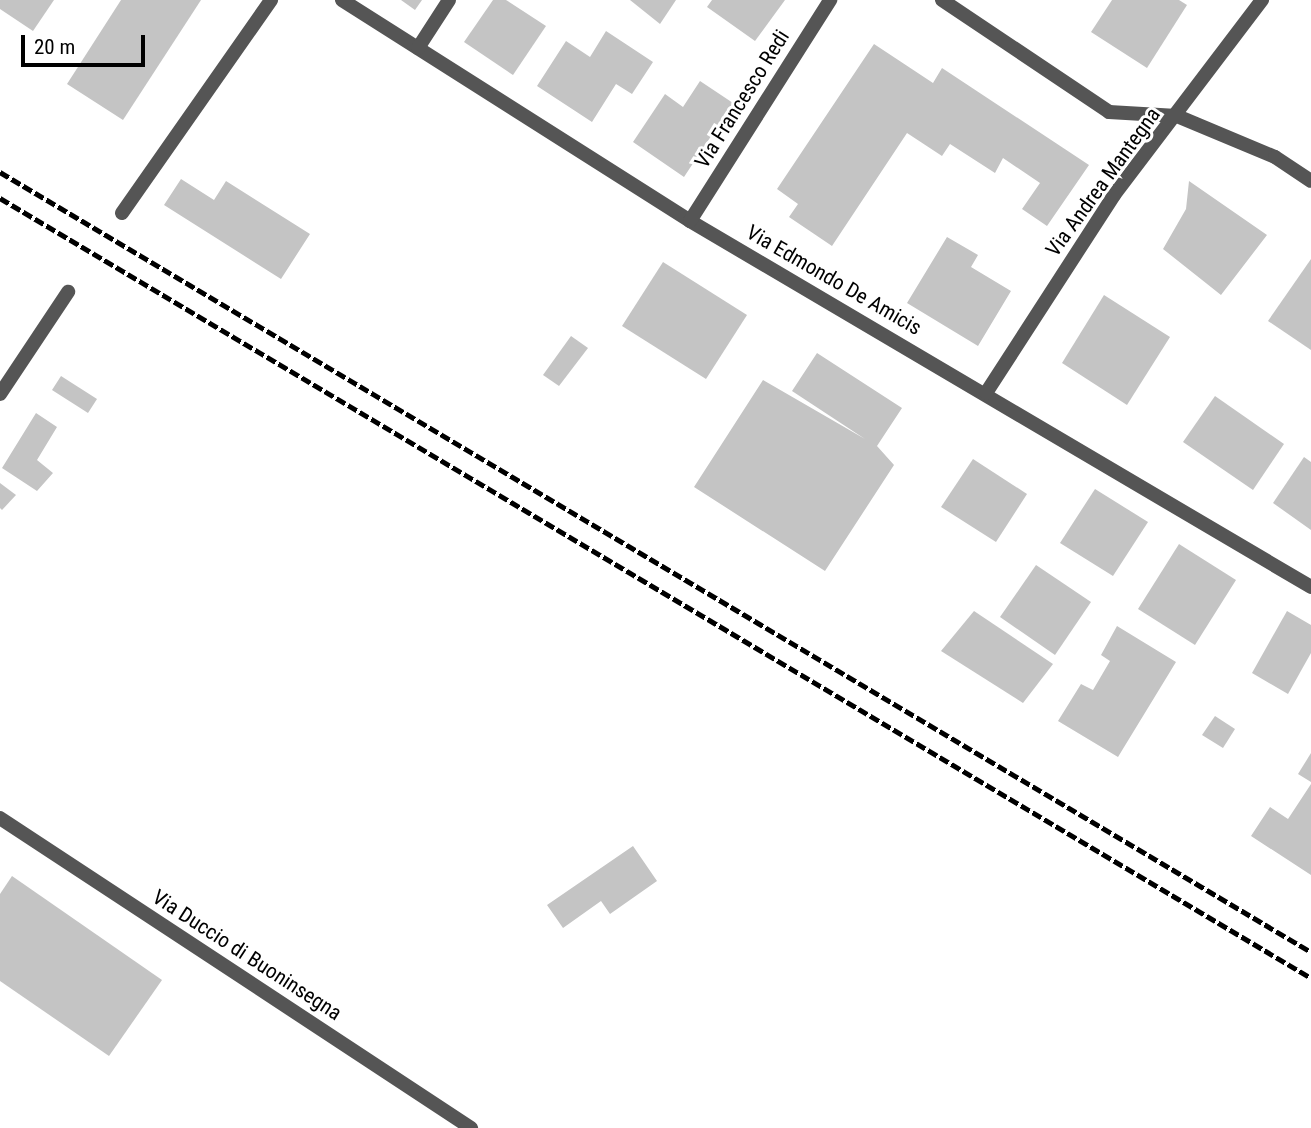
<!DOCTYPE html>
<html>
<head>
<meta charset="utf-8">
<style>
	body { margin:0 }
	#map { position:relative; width:1311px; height:1128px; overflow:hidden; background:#fff; font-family:"Roboto Condensed",sans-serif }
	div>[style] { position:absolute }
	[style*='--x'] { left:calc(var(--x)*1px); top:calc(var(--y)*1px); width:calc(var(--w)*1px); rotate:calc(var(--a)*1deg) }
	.building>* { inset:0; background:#c4c4c4 }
	.street>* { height:14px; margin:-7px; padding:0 7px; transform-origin:7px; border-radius:7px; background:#555 }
	.rail>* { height:5px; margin-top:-2.5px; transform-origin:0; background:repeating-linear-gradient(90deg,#000 0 10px,transparent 0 13.5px) }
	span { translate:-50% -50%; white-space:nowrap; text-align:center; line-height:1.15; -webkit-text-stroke:6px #fff; paint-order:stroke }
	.street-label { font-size:21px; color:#000 }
	.scale { position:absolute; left:21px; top:35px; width:124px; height:32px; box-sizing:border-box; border:4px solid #000; border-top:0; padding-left:9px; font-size:21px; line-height:24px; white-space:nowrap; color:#000; -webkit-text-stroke:5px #fff; paint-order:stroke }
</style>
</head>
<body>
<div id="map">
	<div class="building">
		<i style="clip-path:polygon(0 0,54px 0,33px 31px,0 9px)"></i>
		<i style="clip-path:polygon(121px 0,201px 0,123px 120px,67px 84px)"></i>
		<i style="clip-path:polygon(401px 0,422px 0,415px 10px)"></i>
		<i style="clip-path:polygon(493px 0,506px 0,546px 26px,513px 75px,464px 42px)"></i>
		<i style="clip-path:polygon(630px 0,676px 0,660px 24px)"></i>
		<i style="clip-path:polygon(712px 0,785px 0,755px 41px,707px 7px)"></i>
		<i style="clip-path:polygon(1112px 0,1179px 0,1187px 5px,1147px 68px,1091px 32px)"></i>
		<i style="clip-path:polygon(606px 31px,653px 62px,632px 94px,616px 84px,592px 122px,537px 86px,566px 41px,590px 57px)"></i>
		<i style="clip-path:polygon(874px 44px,933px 83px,942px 68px,1089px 165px,1047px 226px,1022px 209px,1040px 183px,1003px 158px,995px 173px,950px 144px,942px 156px,907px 133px,832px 246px,789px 217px,798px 204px,777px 189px)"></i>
		<i style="clip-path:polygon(700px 81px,733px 103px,684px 177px,633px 142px,665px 94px,683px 107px)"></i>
		<i style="clip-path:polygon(181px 179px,214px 200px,226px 181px,310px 234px,281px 279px,164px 205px)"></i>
		<i style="clip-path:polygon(1189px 181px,1267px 235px,1221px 295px,1163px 249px,1186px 209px)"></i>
		<i style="clip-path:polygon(947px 237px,978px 255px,971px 267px,1011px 291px,978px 346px,907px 303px)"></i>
		<i style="clip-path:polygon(1311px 259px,1311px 350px,1268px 321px)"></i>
		<i style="clip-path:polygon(663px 262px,747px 315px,706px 379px,622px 326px)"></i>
		<i style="clip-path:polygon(1104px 295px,1170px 337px,1127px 405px,1062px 363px)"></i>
		<i style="clip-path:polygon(571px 336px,588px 348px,559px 386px,543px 375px)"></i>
		<i style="clip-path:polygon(817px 353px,902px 408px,877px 446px,894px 465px,825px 571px,694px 487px,763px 380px,865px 439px,792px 391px)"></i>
		<i style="clip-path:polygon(61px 376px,97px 399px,88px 413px,52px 390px)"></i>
		<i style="clip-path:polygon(1215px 396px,1284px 444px,1253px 490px,1183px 442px)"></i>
		<i style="clip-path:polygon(36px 413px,57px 427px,37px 460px,53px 473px,37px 491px,2px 468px)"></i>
		<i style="clip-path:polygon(1304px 457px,1311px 462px,1311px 530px,1273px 503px)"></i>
		<i style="clip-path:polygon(973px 459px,1027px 494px,996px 542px,941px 507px)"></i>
		<i style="clip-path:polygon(0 483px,16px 495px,2px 510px,0 508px)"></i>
		<i style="clip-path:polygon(1095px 489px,1148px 522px,1113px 576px,1060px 543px)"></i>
		<i style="clip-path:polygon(1179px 544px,1236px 580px,1195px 645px,1138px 609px)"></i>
		<i style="clip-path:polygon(1036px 565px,1091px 602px,1055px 655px,1000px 617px)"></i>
		<i style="clip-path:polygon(974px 611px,1053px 664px,1023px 703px,941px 651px)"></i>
		<i style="clip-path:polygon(1287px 611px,1311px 625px,1311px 653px,1288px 694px,1252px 673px)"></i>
		<i style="clip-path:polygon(1117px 626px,1176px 662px,1118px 757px,1058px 721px,1081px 684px,1093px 690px,1110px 661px,1101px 655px)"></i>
		<i style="clip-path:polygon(1215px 716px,1235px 729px,1223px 748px,1202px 735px)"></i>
		<i style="clip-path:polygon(1311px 753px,1311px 782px,1298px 774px)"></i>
		<i style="clip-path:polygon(1311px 784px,1311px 875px,1251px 836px,1270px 807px,1288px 819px)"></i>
		<i style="clip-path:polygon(633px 846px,657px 881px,610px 914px,601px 901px,563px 928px,547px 905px)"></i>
		<i style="clip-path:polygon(12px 876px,162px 980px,109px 1056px,0 981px,0 894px)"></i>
	</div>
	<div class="street">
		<i style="--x:342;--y:0;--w:412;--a:32.4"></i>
		<i style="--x:690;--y:221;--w:721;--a:30.51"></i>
		<i style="--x:942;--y:0;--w:201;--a:33.8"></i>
		<i style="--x:1109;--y:112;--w:68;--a:3.4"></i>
		<i style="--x:1177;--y:116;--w:106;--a:22.7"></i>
		<i style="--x:1275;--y:157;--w:43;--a:33.7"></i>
		<i style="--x:418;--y:48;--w:57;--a:-57.1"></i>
		<i style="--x:122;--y:213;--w:260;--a:-55"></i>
		<i style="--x:690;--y:221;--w:262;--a:-57.6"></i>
		<i style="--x:986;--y:393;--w:236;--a:-57.1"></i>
		<i style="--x:1114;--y:195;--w:245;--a:-52.8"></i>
		<i style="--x:0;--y:394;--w:123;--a:-56.3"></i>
		<i style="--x:0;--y:818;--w:564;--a:33.35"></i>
	</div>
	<div class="rail">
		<i style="--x:0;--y:172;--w:1525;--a:30.75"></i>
		<i style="--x:0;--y:198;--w:1525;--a:30.75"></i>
	</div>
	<div class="street-label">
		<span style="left:742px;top:99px;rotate:-58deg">Via Francesco Redi</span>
		<span style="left:1103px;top:182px;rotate:-54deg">Via Andrea Mantegna</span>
		<span style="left:834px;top:280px;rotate:30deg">Via Edmondo De Amicis</span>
		<span style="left:247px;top:955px;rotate:33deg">Via Duccio di Buoninsegna</span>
	</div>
	<div class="scale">20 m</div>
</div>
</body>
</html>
